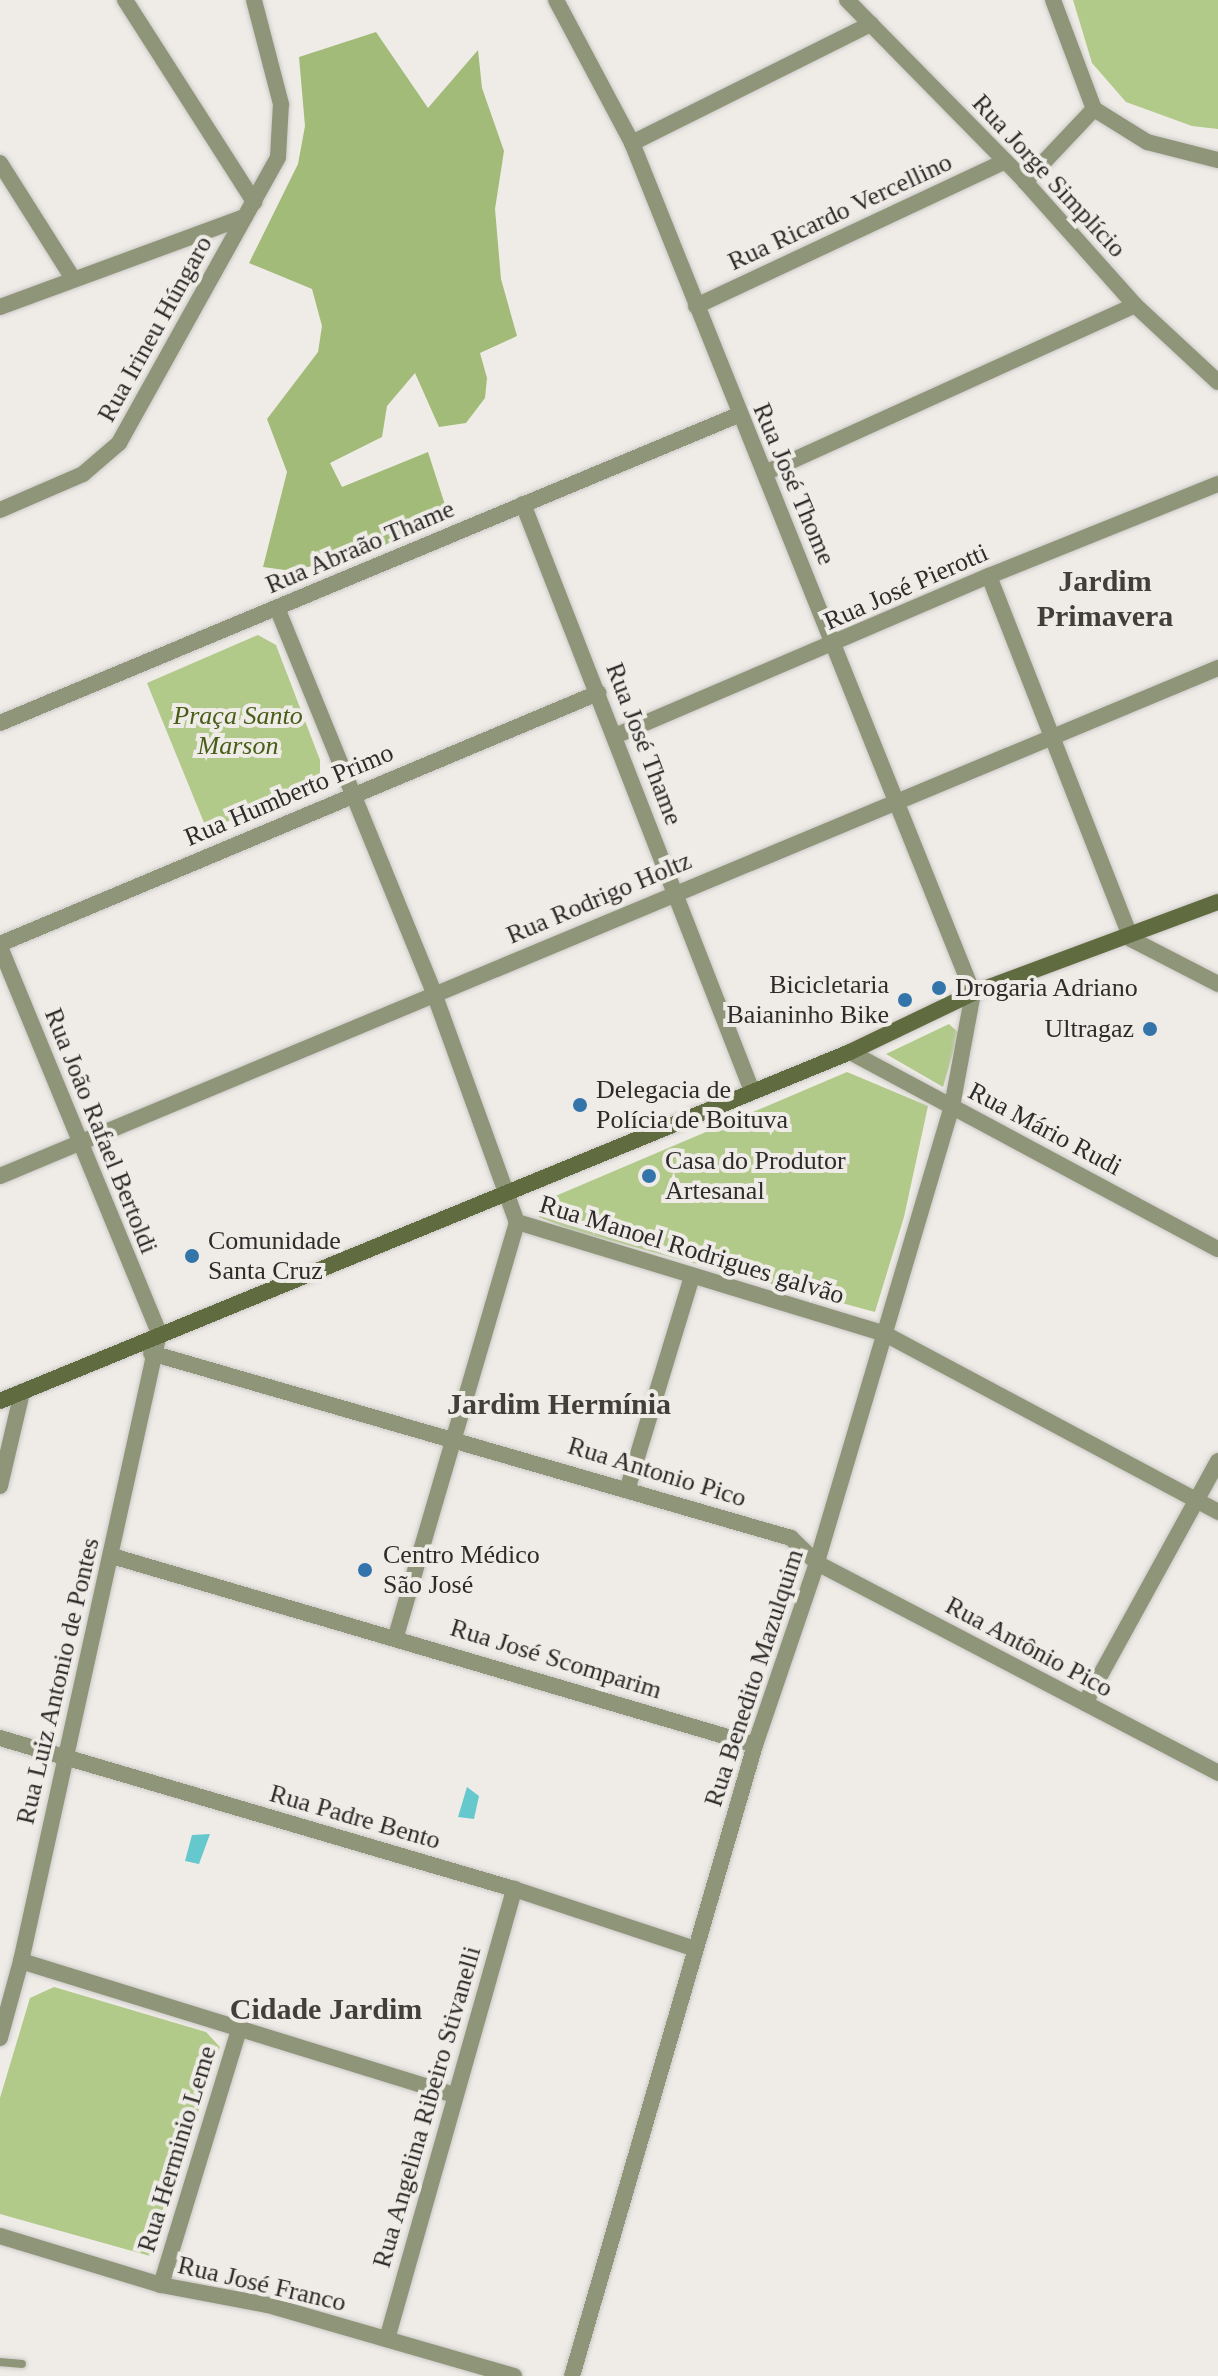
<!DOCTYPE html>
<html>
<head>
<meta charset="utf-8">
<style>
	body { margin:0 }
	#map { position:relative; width:1218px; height:2376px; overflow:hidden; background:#efece8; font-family:"Times New Roman",serif }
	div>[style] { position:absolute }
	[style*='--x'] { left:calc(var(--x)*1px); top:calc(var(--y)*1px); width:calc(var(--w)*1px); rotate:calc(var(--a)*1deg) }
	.green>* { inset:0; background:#b1c989 }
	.forest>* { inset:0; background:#a2bb79 }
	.water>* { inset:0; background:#65c8cc }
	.roads { filter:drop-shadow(0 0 2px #ccc9c6) drop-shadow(0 0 2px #ccc9c6) }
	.lane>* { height:8px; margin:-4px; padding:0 4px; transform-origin:4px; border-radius:4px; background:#8e9578 }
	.street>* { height:16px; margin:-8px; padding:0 8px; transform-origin:8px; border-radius:8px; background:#8e9578 }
	.secondary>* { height:16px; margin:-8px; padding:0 8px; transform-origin:8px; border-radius:8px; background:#616b40 }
	.dots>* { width:22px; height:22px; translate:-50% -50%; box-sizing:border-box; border:4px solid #efece8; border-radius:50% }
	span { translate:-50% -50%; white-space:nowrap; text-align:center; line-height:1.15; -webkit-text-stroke:8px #efece8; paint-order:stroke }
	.street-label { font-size:26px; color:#2d2c2a }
	.park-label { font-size:26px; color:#485d17; font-style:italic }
	.poi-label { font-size:26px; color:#2d2c2a }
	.right { translate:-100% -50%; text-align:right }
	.left { translate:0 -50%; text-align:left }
	.quarter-label { font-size:30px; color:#413e3b; font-weight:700 }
</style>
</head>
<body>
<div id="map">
	<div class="green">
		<i style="clip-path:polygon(1073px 0,1218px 0,1218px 129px,1192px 126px,1126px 102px,1092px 63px)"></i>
		<i style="clip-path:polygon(258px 635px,276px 645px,320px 760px,320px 776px,308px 788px,207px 830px,147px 683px)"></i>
		<i style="clip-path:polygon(949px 1024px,959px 1033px,943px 1087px,886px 1054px)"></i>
		<i style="clip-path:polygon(847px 1072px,928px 1106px,904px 1217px,875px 1312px,571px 1230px,539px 1217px,539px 1203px)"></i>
		<i style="clip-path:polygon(54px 1987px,206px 2032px,220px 2047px,150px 2256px,0 2214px,0 2098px,30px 1998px)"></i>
	</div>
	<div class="forest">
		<i style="clip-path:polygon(376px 32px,428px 108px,478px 50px,482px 88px,504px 151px,495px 209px,501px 279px,517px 336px,480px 353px,487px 378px,485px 398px,466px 423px,439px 427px,415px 373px,387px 406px,382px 437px,330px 463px,342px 487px,428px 452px,447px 511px,376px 550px,292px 571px,263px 567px,287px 472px,267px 419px,318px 352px,322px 326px,312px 289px,249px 263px,298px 164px,305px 126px,299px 57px)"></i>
	</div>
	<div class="water">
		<i style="clip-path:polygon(467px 1787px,479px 1796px,474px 1819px,458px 1817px)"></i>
		<i style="clip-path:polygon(210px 1834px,199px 1864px,185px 1861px,192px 1835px)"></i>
	</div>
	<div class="roads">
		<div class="lane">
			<i style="--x:0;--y:2362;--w:22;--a:5"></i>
		</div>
		<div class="street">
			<i style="--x:125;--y:0;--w:240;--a:57.4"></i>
			<i style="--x:556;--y:0;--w:162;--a:62"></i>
			<i style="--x:632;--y:143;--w:916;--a:68.14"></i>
			<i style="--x:973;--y:993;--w:115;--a:100.5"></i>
			<i style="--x:952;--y:1106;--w:477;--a:106.5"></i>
			<i style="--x:817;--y:1563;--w:192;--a:108.8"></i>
			<i style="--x:755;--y:1745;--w:657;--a:106.17"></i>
			<i style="--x:847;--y:0;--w:247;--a:45.5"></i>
			<i style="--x:1020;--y:176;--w:173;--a:48.3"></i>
			<i style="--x:1135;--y:305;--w:113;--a:42.9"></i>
			<i style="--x:1053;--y:0;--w:116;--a:69.4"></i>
			<i style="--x:1094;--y:109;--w:62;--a:31.9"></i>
			<i style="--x:1147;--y:142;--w:73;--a:14.2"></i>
			<i style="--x:632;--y:143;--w:267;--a:-26.5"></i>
			<i style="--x:0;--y:163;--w:135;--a:57.7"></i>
			<i style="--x:1025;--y:182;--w:100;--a:-46.6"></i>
			<i style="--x:696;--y:306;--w:341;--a:-25.1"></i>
			<i style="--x:0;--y:307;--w:261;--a:-20.2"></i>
			<i style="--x:765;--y:473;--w:406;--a:-24.4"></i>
			<i style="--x:523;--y:504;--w:630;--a:68.69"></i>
			<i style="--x:0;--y:510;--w:90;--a:-23.4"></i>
			<i style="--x:83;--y:474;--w:48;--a:-40.7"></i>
			<i style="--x:119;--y:443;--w:327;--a:-60.9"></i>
			<i style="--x:278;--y:157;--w:53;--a:-86.8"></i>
			<i style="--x:281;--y:104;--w:107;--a:-104.6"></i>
			<i style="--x:989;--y:576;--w:390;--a:68.6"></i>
			<i style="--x:1131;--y:939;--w:98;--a:27.3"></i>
			<i style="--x:277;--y:608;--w:419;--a:67.8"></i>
			<i style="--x:435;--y:996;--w:240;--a:70.1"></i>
			<i style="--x:517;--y:1222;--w:385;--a:16.9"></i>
			<i style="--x:885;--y:1334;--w:378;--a:28.1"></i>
			<i style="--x:0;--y:723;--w:800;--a:-22.65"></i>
			<i style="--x:615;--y:736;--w:407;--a:-23.2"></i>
			<i style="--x:989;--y:576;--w:247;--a:-21.9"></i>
			<i style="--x:0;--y:944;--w:649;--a:-22.77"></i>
			<i style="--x:0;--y:947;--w:417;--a:67.6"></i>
			<i style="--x:159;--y:1333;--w:643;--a:102.39"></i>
			<i style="--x:21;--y:1961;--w:80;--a:105.3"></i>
			<i style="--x:850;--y:1052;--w:417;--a:28.2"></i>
			<i style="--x:0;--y:1176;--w:1320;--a:-22.64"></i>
			<i style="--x:151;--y:1353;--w:666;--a:16.12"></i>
			<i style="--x:791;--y:1538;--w:36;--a:44"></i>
			<i style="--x:817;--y:1563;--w:453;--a:27.6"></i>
			<i style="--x:0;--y:1486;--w:97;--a:-76.8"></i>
			<i style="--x:628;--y:1487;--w:220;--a:-73.1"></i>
			<i style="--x:112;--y:1556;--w:670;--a:16.38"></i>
			<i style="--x:396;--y:1636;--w:431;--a:-73.7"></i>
			<i style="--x:1085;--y:1703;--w:276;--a:-61.2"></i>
			<i style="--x:0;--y:1738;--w:536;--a:16.37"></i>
			<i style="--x:514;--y:1889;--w:191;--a:18.3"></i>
			<i style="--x:21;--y:1961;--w:453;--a:17.2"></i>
			<i style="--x:0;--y:2236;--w:168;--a:16.9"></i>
			<i style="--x:161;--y:2285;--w:109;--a:10.6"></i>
			<i style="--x:268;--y:2305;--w:256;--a:16.1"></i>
			<i style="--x:161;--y:2285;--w:271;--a:-73"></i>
			<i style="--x:387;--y:2339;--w:468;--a:-74.2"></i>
		</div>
		<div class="secondary">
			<i style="--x:0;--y:1401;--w:919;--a:-22.32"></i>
			<i style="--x:850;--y:1052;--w:136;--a:-25.6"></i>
			<i style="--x:973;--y:993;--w:261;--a:-20.4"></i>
		</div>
	</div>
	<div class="dots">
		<i style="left:939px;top:988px;background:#3374aa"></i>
		<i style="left:905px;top:1000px;background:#3374aa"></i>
		<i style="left:1150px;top:1029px;background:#3374aa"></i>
		<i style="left:580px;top:1105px;background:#3374aa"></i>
		<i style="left:649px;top:1176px;background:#3374aa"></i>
		<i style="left:192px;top:1256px;background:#3374aa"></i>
		<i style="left:365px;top:1570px;background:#3374aa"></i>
	</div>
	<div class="street-label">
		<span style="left:1049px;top:176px;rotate:47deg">Rua Jorge Simplício</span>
		<span style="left:840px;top:212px;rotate:-25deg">Rua Ricardo Vercellino</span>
		<span style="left:155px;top:329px;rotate:-61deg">Rua Irineu Húngaro</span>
		<span style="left:794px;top:484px;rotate:67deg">Rua José Thome</span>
		<span style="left:360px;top:547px;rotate:-23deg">Rua Abraão Thame</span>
		<span style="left:906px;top:587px;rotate:-24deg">Rua José Pierotti</span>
		<span style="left:644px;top:744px;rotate:69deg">Rua José Thame</span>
		<span style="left:289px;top:795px;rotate:-23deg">Rua Humberto Primo</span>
		<span style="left:599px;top:898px;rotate:-23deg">Rua Rodrigo Holtz</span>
		<span style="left:1045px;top:1129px;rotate:28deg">Rua Mário Rudi</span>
		<span style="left:101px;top:1131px;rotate:68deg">Rua João Rafael Bertoldi</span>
		<span style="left:692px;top:1250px;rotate:17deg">Rua Manoel Rodrigues galvão</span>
		<span style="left:657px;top:1472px;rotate:17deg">Rua Antonio Pico</span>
		<span style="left:1029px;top:1647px;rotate:28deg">Rua Antônio Pico</span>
		<span style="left:556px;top:1659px;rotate:17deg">Rua José Scomparim</span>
		<span style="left:754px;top:1678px;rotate:-72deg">Rua Benedito Mazulquim</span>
		<span style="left:58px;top:1681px;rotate:-77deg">Rua Luiz Antonio de Pontes</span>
		<span style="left:355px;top:1817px;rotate:16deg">Rua Padre Bento</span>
		<span style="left:427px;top:2107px;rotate:-74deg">Rua Angelina Ribeiro Stivanelli</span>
		<span style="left:177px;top:2149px;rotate:-73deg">Rua Herminio Leme</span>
		<span style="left:262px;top:2284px;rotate:13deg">Rua José Franco</span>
	</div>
	<div class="park-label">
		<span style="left:238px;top:731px">Praça Santo<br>Marson</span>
	</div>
	<div class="poi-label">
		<span class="right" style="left:889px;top:1000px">Bicicletaria<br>Baianinho Bike</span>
		<span class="left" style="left:955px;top:988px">Drogaria Adriano</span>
		<span class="right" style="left:1134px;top:1029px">Ultragaz</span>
		<span class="left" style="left:596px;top:1105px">Delegacia de<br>Polícia de Boituva</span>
		<span class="left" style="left:665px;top:1176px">Casa do Produtor<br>Artesanal</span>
		<span class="left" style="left:208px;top:1256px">Comunidade<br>Santa Cruz</span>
		<span class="left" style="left:383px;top:1570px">Centro Médico<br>São José</span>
	</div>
	<div class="quarter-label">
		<span style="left:1105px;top:598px">Jardim<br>Primavera</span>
		<span style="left:559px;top:1404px">Jardim Hermínia</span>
		<span style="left:326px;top:2009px">Cidade Jardim</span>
	</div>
</div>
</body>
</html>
